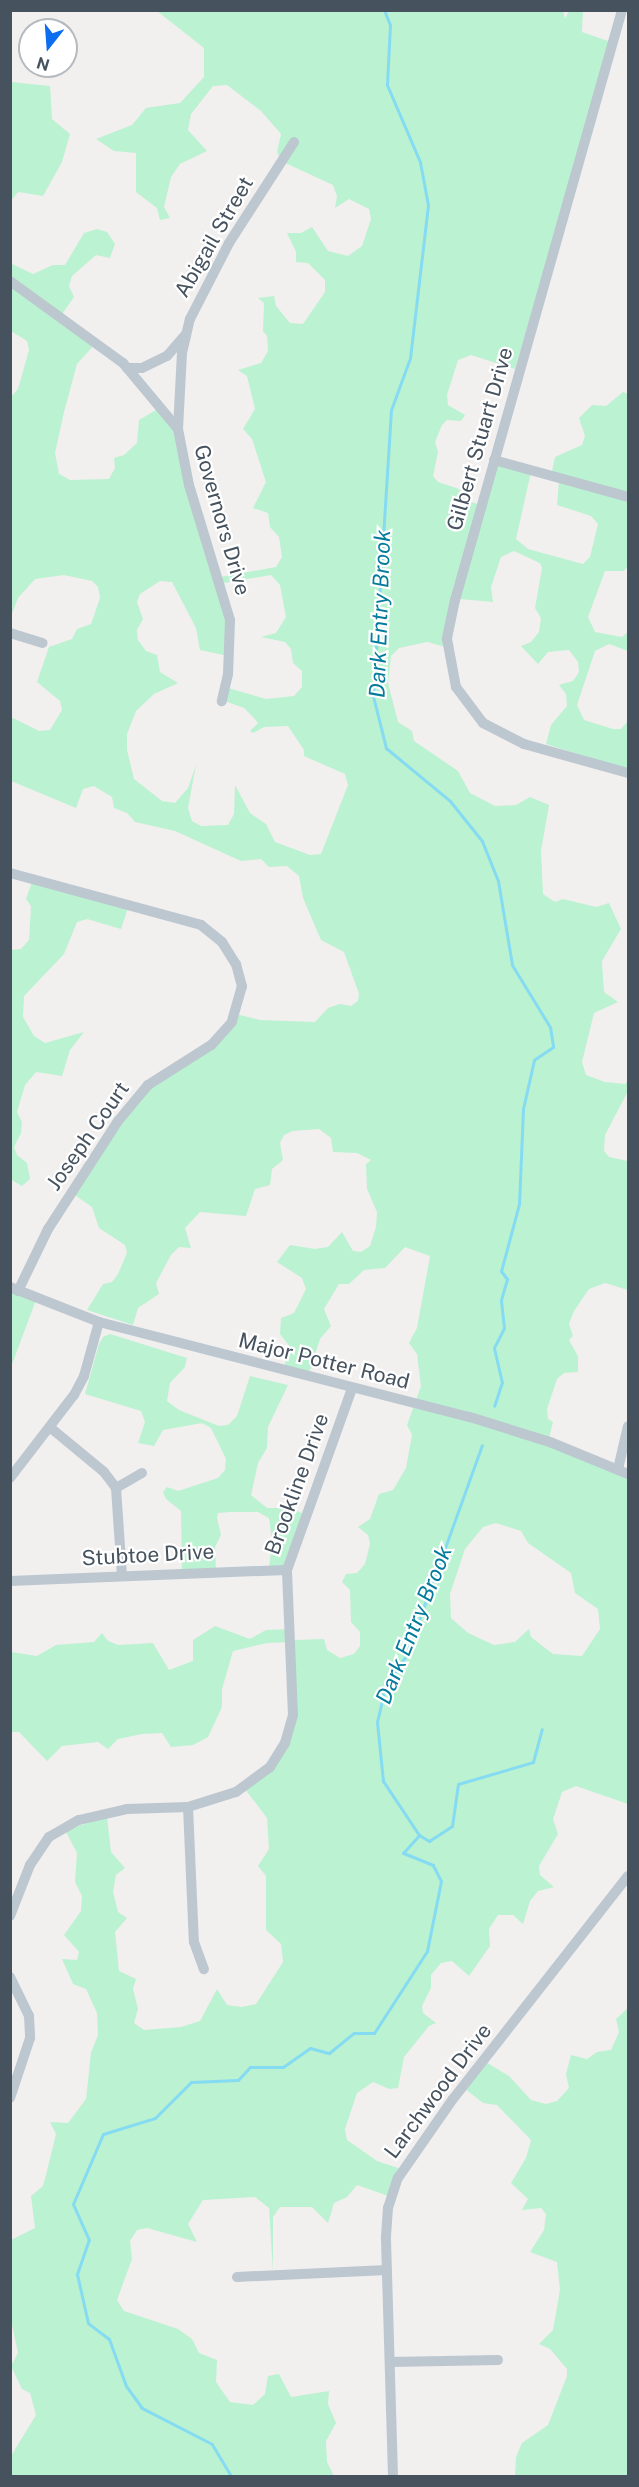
<!DOCTYPE html>
<html>
<head>
<meta charset="utf-8">
<style>
	body { margin:0 }
	#map { position:relative; width:639px; height:2487px; overflow:hidden; background:#f2efef; font-family:"Public Sans",sans-serif }
	div>[style] { position:absolute }
	[style*='--x'] { left:calc(var(--x)*1px); top:calc(var(--y)*1px); width:calc(var(--w)*1px); rotate:calc(var(--a)*1deg) }
	.green>* { inset:0; background:#bbf2d1 }
	.stream>* { height:3px; margin:-1.5px; padding:0 1.5px; transform-origin:1.5px; border-radius:1.5px; background:#85dbf2 }
	.minor>* { height:10px; margin:-5px; padding:0 5px; transform-origin:5px; border-radius:5px; background:#bcc7d0 }
	span { translate:-50% -50%; white-space:nowrap; text-align:center; line-height:1.15; -webkit-text-stroke:4.5px #fff; paint-order:stroke }
	.street-label { font-size:21px; color:#46535f }
	.water-label { font-size:22px; color:#047b9d; font-style:italic }
	.frame { position:absolute; inset:0; border:12px solid #46535f; pointer-events:none }
	.north { position:absolute; left:18px; top:18px; width:60px; height:60px; box-sizing:border-box; background:#fff; border:2px solid #b5babf; border-radius:50%; rotate:197deg; font-size:16px; font-weight:700; line-height:24px; text-align:center; color:#46535f }
	.north::after { content:''; display:block; margin:auto; width:21px; height:27px; background:#0c6def; clip-path:polygon(50% 0,100% 100%,50% 72%,0 100%) }
</style>
</head>
<body>
<div id="map">
	<div class="green">
		<i style="clip-path:polygon(evenodd,563px 10px,565px 19px,569px 11px,583px 11px,582px 32px,611px 42px,515px 369px,471px 355px,458px 360px,447px 395px,448px 405px,465px 415px,461px 421px,447px 420px,442px 425px,435px 442px,438px 452px,433px 476px,438px 482px,459px 489px,465px 500px,484px 506px,498px 462px,531px 472px,516px 539px,528px 549px,583px 564px,590px 557px,598px 524px,591px 516px,557px 505px,559px 481px,551px 476px,555px 457px,582px 445px,585px 436px,579px 418px,592px 405px,606px 406px,623px 392px,628px 394px,628px 566px,624px 571px,605px 571px,588px 617px,595px 632px,622px 637px,628px 632px,628px 651px,609px 644px,595px 651px,577px 705px,584px 720px,613px 729px,621px 729px,628px 721px,628px 770px,546px 744px,551px 725px,567px 706px,566px 694px,559px 685px,573px 681px,579px 672px,578px 662px,569px 650px,548px 652px,538px 664px,521px 646px,531px 642px,539px 632px,541px 618px,535px 608px,542px 568px,540px 563px,514px 551px,501px 557px,491px 587px,493px 602px,460px 599px,450px 648px,427px 642px,399px 648px,391px 656px,388px 683px,398px 722px,412px 731px,414px 741px,458px 771px,470px 793px,495px 806px,516px 805px,530px 797px,549px 805px,541px 851px,543px 894px,555px 902px,563px 899px,596px 907px,609px 903px,621px 929px,602px 961px,604px 992px,618px 1002px,594px 1013px,582px 1062px,586px 1075px,605px 1082px,625px 1084px,628px 1081px,628px 1091px,605px 1135px,604px 1151px,609px 1157px,628px 1161px,628px 1290px,605px 1283px,589px 1289px,574px 1311px,569px 1324px,573px 1336px,569px 1340px,578px 1356px,578px 1372px,564px 1373px,557px 1379px,547px 1409px,548px 1419px,553px 1422px,548px 1442px,628px 1475px,628px 1804px,576px 1786px,562px 1792px,553px 1819px,558px 1834px,539px 1866px,540px 1875px,554px 1887px,538px 1891px,530px 1901px,523px 1924px,513px 1915px,498px 1915px,489px 1929px,490px 1946px,469px 1976px,452px 1961px,441px 1963px,431px 1975px,431px 1988px,422px 2006px,423px 2013px,436px 2023px,429px 2026px,404px 2057px,398px 2088px,389px 2089px,373px 2082px,357px 2093px,345px 2129px,347px 2140px,377px 2161px,404px 2170px,394px 2198px,357px 2185px,347px 2197px,334px 2203px,328px 2223px,312px 2207px,280px 2207px,273px 2217px,273px 2272px,269px 2208px,255px 2197px,203px 2200px,188px 2224px,197px 2242px,147px 2228px,137px 2230px,130px 2241px,132px 2259px,117px 2300px,124px 2311px,178px 2329px,192px 2339px,199px 2353px,217px 2360px,216px 2382px,230px 2402px,253px 2405px,265px 2394px,268px 2376px,279px 2374px,291px 2397px,329px 2391px,328px 2404px,336px 2423px,326px 2441px,327px 2462px,334px 2476px,11px 2476px,11px 2456px,36px 2415px,30px 2393px,22px 2389px,11px 2366px,18px 2353px,11px 2320px,11px 2240px,35px 2228px,31px 2196px,43px 2186px,46px 2175px,56px 2134px,50px 2122px,68px 2123px,86px 2099px,91px 2053px,98px 2035px,97px 2013px,86px 1989px,73px 1984px,62px 1959px,77px 1960px,79px 1952px,64px 1935px,81px 1911px,82px 1896px,75px 1882px,77px 1853px,65px 1830px,107px 1817px,111px 1852px,125px 1868px,116px 1875px,113px 1892px,118px 1912px,127px 1918px,115px 1932px,119px 1971px,136px 1979px,133px 1989px,138px 2009px,134px 2023px,144px 2030px,181px 2027px,200px 2021px,217px 1989px,227px 2005px,242px 2007px,256px 2004px,283px 1962px,281px 1944px,266px 1930px,266px 1876px,258px 1866px,269px 1849px,267px 1818px,245px 1789px,287px 1743px,292px 1642px,267px 1643px,233px 1651px,222px 1689px,222px 1707px,208px 1737px,193px 1745px,171px 1747px,162px 1733px,142px 1734px,118px 1739px,108px 1749px,98px 1742px,62px 1746px,47px 1761px,19px 1732px,11px 1732px,11px 1652px,37px 1656px,56px 1645px,94px 1642px,102px 1633px,108px 1641px,118px 1645px,153px 1643px,169px 1670px,193px 1661px,193px 1640px,215px 1626px,250px 1639px,266px 1630px,291px 1629px,294px 1640px,324px 1639px,327px 1650px,340px 1658px,354px 1654px,360px 1646px,360px 1632px,351px 1622px,350px 1590px,342px 1582px,346px 1574px,357px 1573px,365px 1564px,370px 1544px,368px 1535px,358px 1527px,370px 1519px,379px 1494px,393px 1490px,406px 1468px,412px 1435px,407px 1425px,421px 1386px,417px 1354px,409px 1343px,417px 1328px,430px 1256px,405px 1247px,385px 1268px,364px 1270px,349px 1284px,339px 1284px,324px 1309px,331px 1326px,320px 1339px,309px 1373px,284px 1367px,290px 1347px,280px 1334px,281px 1318px,294px 1313px,306px 1289px,302px 1278px,277px 1262px,290px 1245px,315px 1249px,328px 1247px,342px 1232px,353px 1251px,361px 1252px,370px 1246px,376px 1227px,377px 1212px,367px 1189px,366px 1164px,371px 1160px,357px 1153px,333px 1152px,331px 1138px,319px 1129px,293px 1131px,284px 1135px,280px 1143px,283px 1160px,272px 1169px,270px 1185px,255px 1189px,246px 1216px,200px 1212px,185px 1228px,191px 1248px,179px 1247px,171px 1255px,156px 1283px,159px 1294px,138px 1308px,133px 1325px,87px 1310px,103px 1284px,112px 1282px,118px 1274px,127px 1253px,125px 1245px,99px 1228px,92px 1207px,72px 1193px,144px 1090px,208px 1049px,236px 1014px,260px 1020px,315px 1022px,328px 1008px,340px 1004px,351px 1006px,358px 1001px,359px 994px,344px 952px,321px 940px,303px 898px,299px 876px,287px 866px,269px 867px,261px 859px,241px 861px,175px 831px,135px 822px,127px 813px,114px 808px,112px 797px,94px 786px,83px 789px,76px 808px,11px 781px,11px 717px,39px 731px,50px 730px,62px 710px,60px 701px,37px 682px,49px 647px,72px 639px,77px 629px,91px 624px,100px 598px,98px 587px,92px 581px,64px 575px,35px 579px,18px 598px,11px 616px,11px 397px,18px 389px,29px 350px,27px 341px,11px 331px,10px 263px,33px 274px,53px 265px,65px 265px,84px 233px,97px 229px,107px 232px,115px 244px,110px 258px,96px 255px,72px 276px,69px 286px,74px 297px,60px 317px,95px 344px,77px 364px,64px 412px,55px 453px,59px 474px,70px 480px,109px 479px,115px 468px,114px 458px,124px 455px,137px 443px,139px 420px,161px 407px,177px 427px,220px 577px,276px 567px,282px 557px,279px 537px,270px 527px,268px 513px,253px 508px,266px 482px,252px 439px,243px 429px,255px 409px,247px 376px,238px 370px,261px 363px,268px 351px,267px 336px,263px 331px,264px 303px,258px 298px,274px 296px,276px 306px,290px 323px,303px 324px,325px 292px,325px 280px,308px 263px,296px 262px,296px 252px,287px 233px,301px 233px,312px 227px,328px 251px,348px 256px,362px 246px,371px 219px,369px 209px,349px 199px,335px 208px,337px 196px,333px 185px,281px 161px,277px 152px,281px 134px,261px 111px,227px 85px,213px 86px,191px 114px,188px 130px,207px 151px,180px 164px,171px 177px,164px 207px,170px 218px,160px 220px,157px 208px,136px 192px,136px 153px,114px 151px,96px 139px,132px 125px,146px 108px,180px 103px,204px 77px,204px 48px,157px 11px,563px 10px,271px 575px,280px 585px,286px 617px,276px 633px,261px 637px,285px 642px,291px 649px,293px 663px,302px 671px,302px 687px,294px 696px,266px 699px,228px 688px,222px 700px,244px 708px,253px 717px,258px 723px,250px 731px,253px 733px,264px 727px,288px 726px,304px 750px,304px 756px,345px 774px,348px 785px,321px 854px,310px 855px,275px 842px,266px 824px,250px 813px,235px 785px,234px 814px,228px 825px,201px 826px,192px 821px,188px 808px,196px 765px,188px 788px,175px 803px,162px 801px,134px 779px,127px 750px,127px 734px,136px 711px,154px 694px,178px 683px,160px 672px,157px 655px,146px 651px,138px 640px,137px 630px,143px 619px,137px 602px,140px 594px,160px 581px,172px 582px,196px 628px,200px 650px,228px 656px,229px 617px,224px 583px,271px 575px,563px 10px,496px 1523px,521px 1531px,528px 1543px,571px 1573px,575px 1593px,598px 1609px,600px 1629px,582px 1656px,553px 1654px,531px 1637px,529px 1629px,515px 1642px,494px 1645px,468px 1633px,451px 1618px,450px 1594px,465px 1549px,483px 1527px,496px 1523px)"></i>
		<i style="clip-path:polygon(11px 82px,50px 86px,52px 119px,70px 134px,62px 162px,43px 196px,18px 192px,11px 201px)"></i>
		<i style="clip-path:polygon(33px 879px,129px 905px,121px 929px,87px 919px,77px 922px,64px 954px,24px 996px,23px 1017px,34px 1036px,45px 1043px,84px 1032px,70px 1050px,62px 1076px,36px 1072px,25px 1085px,17px 1112px,22px 1122px,21px 1133px,14px 1147px,17px 1155px,27px 1163px,30px 1179px,22px 1186px,10px 1179px,10px 950px,21px 949px,29px 940px,31px 906px,26px 899px)"></i>
		<i style="clip-path:polygon(11px 1287px,36px 1300px,11px 1367px)"></i>
		<i style="clip-path:polygon(110px 1334px,187px 1358px,185px 1367px,170px 1383px,167px 1401px,179px 1410px,219px 1426px,228px 1425px,237px 1416px,250px 1376px,288px 1385px,268px 1427px,267px 1448px,258px 1463px,251px 1495px,267px 1508px,289px 1508px,307px 1515px,288px 1570px,269px 1568px,272px 1541px,269px 1518px,258px 1512px,230px 1512px,218px 1513px,217px 1518px,221px 1535px,215px 1547px,216px 1572px,182px 1571px,181px 1511px,166px 1499px,163px 1492px,167px 1487px,178px 1491px,218px 1478px,225px 1470px,226px 1459px,211px 1428px,202px 1423px,163px 1430px,154px 1446px,138px 1443px,145px 1422px,141px 1411px,85px 1394px,99px 1344px,103px 1337px)"></i>
		<i style="clip-path:polygon(628px 2008px,628px 2476px,515px 2476px,516px 2457px,522px 2443px,548px 2425px,567px 2376px,567px 2369px,550px 2349px,539px 2344px,553px 2330px,560px 2290px,557px 2262px,530px 2252px,544px 2230px,546px 2214px,541px 2208px,522px 2210px,528px 2199px,511px 2183px,526px 2158px,531px 2140px,497px 2105px,483px 2103px,464px 2088px,484px 2061px,509px 2076px,531px 2100px,546px 2104px,557px 2101px,569px 2088px,566px 2074px,571px 2055px,587px 2059px,597px 2052px,611px 2050px,619px 2032px,616px 2019px)"></i>
	</div>
	<div class="stream">
		<i style="--x:384;--y:10;--w:16;--a:68"></i>
		<i style="--x:390;--y:25;--w:60;--a:92.9"></i>
		<i style="--x:387;--y:85;--w:84;--a:66.8"></i>
		<i style="--x:420;--y:162;--w:44;--a:79.5"></i>
		<i style="--x:428;--y:205;--w:154;--a:96.7"></i>
		<i style="--x:410;--y:358;--w:55;--a:110.1"></i>
		<i style="--x:391;--y:410;--w:287;--a:93.6"></i>
		<i style="--x:373;--y:696;--w:54;--a:76"></i>
		<i style="--x:386;--y:748;--w:83;--a:39.6"></i>
		<i style="--x:450;--y:801;--w:51;--a:51.3"></i>
		<i style="--x:482;--y:841;--w:43;--a:68.2"></i>
		<i style="--x:498;--y:881;--w:85;--a:80.5"></i>
		<i style="--x:512;--y:965;--w:73;--a:58.5"></i>
		<i style="--x:550;--y:1027;--w:20;--a:81"></i>
		<i style="--x:553;--y:1047;--w:23;--a:146"></i>
		<i style="--x:534;--y:1060;--w:50;--a:102.7"></i>
		<i style="--x:523;--y:1109;--w:95;--a:92.4"></i>
		<i style="--x:519;--y:1204;--w:69;--a:105"></i>
		<i style="--x:501;--y:1271;--w:10;--a:53"></i>
		<i style="--x:507;--y:1279;--w:22;--a:106"></i>
		<i style="--x:501;--y:1300;--w:28;--a:84"></i>
		<i style="--x:504;--y:1328;--w:22;--a:117"></i>
		<i style="--x:494;--y:1348;--w:35;--a:77"></i>
		<i style="--x:502;--y:1382;--w:25;--a:108"></i>
		<i style="--x:419;--y:1835;--w:12;--a:31"></i>
		<i style="--x:429;--y:1841;--w:27;--a:-33"></i>
		<i style="--x:452;--y:1826;--w:42;--a:-81.9"></i>
		<i style="--x:458;--y:1784;--w:78;--a:-16.3"></i>
		<i style="--x:533;--y:1762;--w:34;--a:-75"></i>
		<i style="--x:231;--y:2476;--w:37;--a:-121"></i>
		<i style="--x:212;--y:2444;--w:79;--a:-152.8"></i>
		<i style="--x:142;--y:2408;--w:27;--a:-126"></i>
		<i style="--x:126;--y:2386;--w:50;--a:-109.9"></i>
		<i style="--x:109;--y:2339;--w:26;--a:-143"></i>
		<i style="--x:88;--y:2323;--w:50;--a:-102.7"></i>
		<i style="--x:77;--y:2274;--w:36;--a:-71"></i>
		<i style="--x:89;--y:2240;--w:39;--a:-114"></i>
		<i style="--x:73;--y:2204;--w:76;--a:-66.8"></i>
		<i style="--x:103;--y:2134;--w:54;--a:-17.1"></i>
		<i style="--x:155;--y:2118;--w:51;--a:-45"></i>
		<i style="--x:191;--y:2082;--w:47;--a:-2.4"></i>
		<i style="--x:238;--y:2080;--w:18;--a:-47"></i>
		<i style="--x:250;--y:2067;--w:33;--a:0"></i>
		<i style="--x:283;--y:2067;--w:33;--a:-35"></i>
		<i style="--x:310;--y:2048;--w:20;--a:15"></i>
		<i style="--x:329;--y:2053;--w:32;--a:-39"></i>
		<i style="--x:354;--y:2033;--w:20;--a:0"></i>
		<i style="--x:374;--y:2033;--w:98;--a:-57.1"></i>
		<i style="--x:427;--y:1951;--w:71;--a:-78.7"></i>
		<i style="--x:441;--y:1881;--w:18;--a:-117"></i>
		<i style="--x:433;--y:1865;--w:32;--a:-158"></i>
		<i style="--x:403;--y:1853;--w:24;--a:-48"></i>
		<i style="--x:419;--y:1835;--w:65;--a:-123.7"></i>
		<i style="--x:383;--y:1781;--w:59;--a:-95.8"></i>
		<i style="--x:377;--y:1722;--w:37;--a:-77"></i>
		<i style="--x:385;--y:1686;--w:37;--a:-55"></i>
		<i style="--x:406;--y:1656;--w:224;--a:-70.2"></i>
	</div>
	<div class="minor">
		<i style="--x:622;--y:10;--w:613;--a:105.8"></i>
		<i style="--x:455;--y:600;--w:40;--a:102"></i>
		<i style="--x:447;--y:639;--w:49;--a:79.4"></i>
		<i style="--x:456;--y:687;--w:45;--a:53.1"></i>
		<i style="--x:483;--y:723;--w:46;--a:27.1"></i>
		<i style="--x:524;--y:744;--w:108;--a:15.6"></i>
		<i style="--x:10;--y:281;--w:140;--a:36"></i>
		<i style="--x:123;--y:363;--w:86;--a:50.2"></i>
		<i style="--x:178;--y:429;--w:57;--a:78.9"></i>
		<i style="--x:189;--y:485;--w:141;--a:73.1"></i>
		<i style="--x:230;--y:620;--w:54;--a:92.1"></i>
		<i style="--x:228;--y:674;--w:28;--a:103"></i>
		<i style="--x:127;--y:368;--w:15;--a:0"></i>
		<i style="--x:142;--y:368;--w:28;--a:-26"></i>
		<i style="--x:167;--y:356;--w:29;--a:-49"></i>
		<i style="--x:178;--y:429;--w:76;--a:-87"></i>
		<i style="--x:182;--y:353;--w:35;--a:-77"></i>
		<i style="--x:190;--y:319;--w:85;--a:-62.8"></i>
		<i style="--x:229;--y:243;--w:120;--a:-57.2"></i>
		<i style="--x:494;--y:460;--w:139;--a:15.4"></i>
		<i style="--x:10;--y:633;--w:34;--a:17"></i>
		<i style="--x:10;--y:873;--w:198;--a:15.2"></i>
		<i style="--x:201;--y:925;--w:27;--a:39"></i>
		<i style="--x:222;--y:942;--w:26;--a:58"></i>
		<i style="--x:236;--y:964;--w:23;--a:75"></i>
		<i style="--x:242;--y:986;--w:37;--a:106"></i>
		<i style="--x:232;--y:1022;--w:31;--a:132"></i>
		<i style="--x:211;--y:1045;--w:75;--a:147.6"></i>
		<i style="--x:148;--y:1085;--w:47;--a:129.8"></i>
		<i style="--x:118;--y:1121;--w:129;--a:122.9"></i>
		<i style="--x:48;--y:1229;--w:69;--a:115.8"></i>
		<i style="--x:10;--y:1287;--w:96;--a:21.5"></i>
		<i style="--x:99;--y:1322;--w:383;--a:14.4"></i>
		<i style="--x:470;--y:1417;--w:84;--a:17.4"></i>
		<i style="--x:550;--y:1442;--w:84;--a:22.3"></i>
		<i style="--x:52;--y:1429;--w:67;--a:39.6"></i>
		<i style="--x:104;--y:1472;--w:20;--a:53"></i>
		<i style="--x:116;--y:1488;--w:87;--a:86.1"></i>
		<i style="--x:618;--y:1469;--w:44;--a:-76.9"></i>
		<i style="--x:10;--y:1478;--w:105;--a:-52.4"></i>
		<i style="--x:74;--y:1395;--w:21;--a:-62"></i>
		<i style="--x:84;--y:1376;--w:56;--a:-74.5"></i>
		<i style="--x:116;--y:1488;--w:30;--a:-30"></i>
		<i style="--x:10;--y:1581;--w:277;--a:-2.3"></i>
		<i style="--x:188;--y:1807;--w:135;--a:87.5"></i>
		<i style="--x:194;--y:1942;--w:29;--a:70"></i>
		<i style="--x:10;--y:1916;--w:55;--a:-68.6"></i>
		<i style="--x:30;--y:1865;--w:34;--a:-56"></i>
		<i style="--x:49;--y:1837;--w:34;--a:-30"></i>
		<i style="--x:79;--y:1820;--w:49;--a:-12.9"></i>
		<i style="--x:127;--y:1809;--w:61;--a:-1.9"></i>
		<i style="--x:188;--y:1807;--w:50;--a:-17.4"></i>
		<i style="--x:236;--y:1792;--w:42;--a:-36.3"></i>
		<i style="--x:270;--y:1767;--w:28;--a:-58"></i>
		<i style="--x:285;--y:1743;--w:29;--a:-74"></i>
		<i style="--x:293;--y:1715;--w:145;--a:-92.4"></i>
		<i style="--x:287;--y:1570;--w:193;--a:-70.3"></i>
		<i style="--x:10;--y:1977;--w:43;--a:64"></i>
		<i style="--x:29;--y:2016;--w:22;--a:87"></i>
		<i style="--x:30;--y:2038;--w:63;--a:108.4"></i>
		<i style="--x:237;--y:2277;--w:150;--a:-2.7"></i>
		<i style="--x:390;--y:2362;--w:108;--a:-1.1"></i>
		<i style="--x:393;--y:2476;--w:240;--a:-91.7"></i>
		<i style="--x:386;--y:2236;--w:28;--a:-86"></i>
		<i style="--x:388;--y:2208;--w:32;--a:-72"></i>
		<i style="--x:398;--y:2178;--w:96;--a:-55.2"></i>
		<i style="--x:453;--y:2099;--w:283;--a:-51.9"></i>
	</div>
	<div class="street-label">
		<span style="left:214px;top:237px;rotate:-60deg">Abigail Street</span>
		<span style="left:480px;top:439px;rotate:-74deg">Gilbert Stuart Drive</span>
		<span style="left:222px;top:520px;rotate:74deg">Governors Drive</span>
		<span style="left:88px;top:1136px;rotate:-55deg">Joseph Court</span>
		<span style="left:324px;top:1361px;rotate:14deg">Major Potter Road</span>
		<span style="left:297px;top:1484px;rotate:-70deg">Brookline Drive</span>
		<span style="left:148px;top:1555px;rotate:-3deg">Stubtoe Drive</span>
		<span style="left:438px;top:2091px;rotate:-53deg">Larchwood Drive</span>
	</div>
	<div class="water-label">
		<span style="left:380px;top:614px;rotate:-88deg">Dark Entry Brook</span>
		<span style="left:414px;top:1625px;rotate:-68deg">Dark Entry Brook</span>
	</div>
	<div class="frame"></div>
	<div class="north">N</div>
</div>
</body>
</html>
